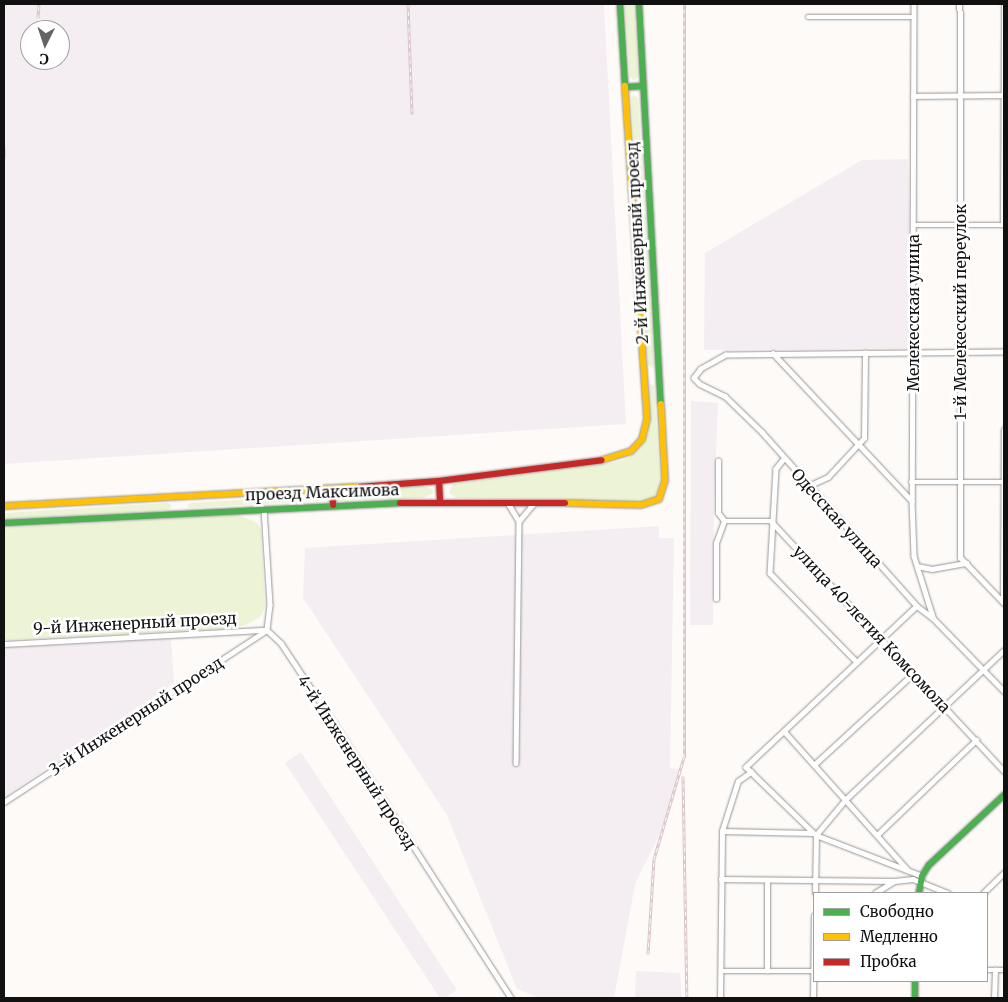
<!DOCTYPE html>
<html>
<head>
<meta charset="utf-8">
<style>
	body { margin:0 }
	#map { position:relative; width:1008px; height:1002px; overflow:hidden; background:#fdfaf7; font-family:Merriweather,serif }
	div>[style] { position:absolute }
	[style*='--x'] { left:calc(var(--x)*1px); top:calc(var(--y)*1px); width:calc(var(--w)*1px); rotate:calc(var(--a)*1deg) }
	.industrial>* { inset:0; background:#f4eef3 }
	.green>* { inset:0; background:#edf3d5 }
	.roads { filter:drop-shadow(0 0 1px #979695) drop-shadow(0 0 1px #979695) }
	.street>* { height:4.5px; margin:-2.25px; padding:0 2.25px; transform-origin:2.25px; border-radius:2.25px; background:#fffefe }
	.fast>* { height:6px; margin:-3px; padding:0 3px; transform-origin:3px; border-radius:3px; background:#4caf50 }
	.slow>* { height:6px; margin:-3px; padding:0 3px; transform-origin:3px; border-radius:3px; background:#ffc107 }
	.jam>* { height:6px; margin:-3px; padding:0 3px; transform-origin:3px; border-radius:3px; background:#c62828 }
	.rail>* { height:3px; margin-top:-1.5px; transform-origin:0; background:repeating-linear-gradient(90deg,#fff 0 4px,#dac5ca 0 8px); box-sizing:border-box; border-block:1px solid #dac5ca }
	span { translate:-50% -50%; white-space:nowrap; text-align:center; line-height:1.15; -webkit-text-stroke:5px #fff; paint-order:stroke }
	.street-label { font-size:16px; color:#111 }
	.frame { position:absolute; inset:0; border:5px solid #111; pointer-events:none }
	.legend { position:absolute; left:813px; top:892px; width:175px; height:90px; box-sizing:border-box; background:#fff; border:1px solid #a0a0a0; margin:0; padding:6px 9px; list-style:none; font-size:15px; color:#111 }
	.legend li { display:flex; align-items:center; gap:10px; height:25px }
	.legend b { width:25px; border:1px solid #a0a0a0 }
	.north { position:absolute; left:20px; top:20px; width:50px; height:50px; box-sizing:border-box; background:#fff; border:1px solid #a0a0a0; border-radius:50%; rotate:184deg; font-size:14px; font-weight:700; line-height:20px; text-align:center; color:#111 }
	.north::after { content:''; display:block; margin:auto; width:18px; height:22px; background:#646362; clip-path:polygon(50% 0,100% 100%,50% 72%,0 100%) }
</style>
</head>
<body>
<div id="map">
	<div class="industrial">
		<i style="clip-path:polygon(evenodd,4px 4px,604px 4px,626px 424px,4px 464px,4px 4px,30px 30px,60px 30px,60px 60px,30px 60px,30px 30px)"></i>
		<i style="clip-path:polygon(908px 159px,911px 348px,704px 350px,705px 253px,862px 160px)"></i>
		<i style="clip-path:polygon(691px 401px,718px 403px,714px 505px,713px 625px,690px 625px)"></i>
		<i style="clip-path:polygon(659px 526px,659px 538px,674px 538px,670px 768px,679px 769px,678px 777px,658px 838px,635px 884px,614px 998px,539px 998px,517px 989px,447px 815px,303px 598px,305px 548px)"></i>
		<i style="clip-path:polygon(171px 639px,174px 683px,4px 797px,4px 648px)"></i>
		<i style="clip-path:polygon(301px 752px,457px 990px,445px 998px,440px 998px,285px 763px)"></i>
		<i style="clip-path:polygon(636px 971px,680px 973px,682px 998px,635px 998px)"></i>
	</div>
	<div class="green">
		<i style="clip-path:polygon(625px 4px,634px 4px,638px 77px,634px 80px,630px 77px)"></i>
		<i style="clip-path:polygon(634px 95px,638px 98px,654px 364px,652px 368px,648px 364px,631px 98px)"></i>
		<i style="clip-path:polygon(649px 383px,654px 386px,660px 481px,657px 493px,651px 500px,641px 503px,457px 498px,449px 493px,453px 484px,612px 463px,628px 458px,640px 447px,648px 433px)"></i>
		<i style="clip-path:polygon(423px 486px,432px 489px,433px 493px,423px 498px,337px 501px,337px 493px,343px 491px)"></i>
		<i style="clip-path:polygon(326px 495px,329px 497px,326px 500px,190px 508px,187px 506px,190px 503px)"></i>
		<i style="clip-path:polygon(168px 503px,172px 506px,168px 510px,4px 519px,4px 513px)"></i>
		<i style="clip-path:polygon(239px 515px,257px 523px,261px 530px,265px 607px,260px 617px,250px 623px,235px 628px,4px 640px,4px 528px)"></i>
	</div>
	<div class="roads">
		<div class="street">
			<i style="--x:914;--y:4;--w:497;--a:90.2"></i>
			<i style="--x:912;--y:501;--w:55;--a:87.9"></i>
			<i style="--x:914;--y:556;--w:64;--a:72.7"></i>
			<i style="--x:960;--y:4;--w:554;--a:89.9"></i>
			<i style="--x:961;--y:558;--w:62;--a:46.3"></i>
			<i style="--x:808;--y:17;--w:106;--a:0"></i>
			<i style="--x:913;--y:96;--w:91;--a:-0.6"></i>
			<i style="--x:913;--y:225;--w:91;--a:0"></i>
			<i style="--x:1003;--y:225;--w:221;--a:-89.7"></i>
			<i style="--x:1004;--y:352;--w:278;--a:179.4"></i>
			<i style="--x:726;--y:355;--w:29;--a:151"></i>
			<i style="--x:701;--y:369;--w:11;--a:128"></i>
			<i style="--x:694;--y:378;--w:8;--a:45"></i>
			<i style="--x:700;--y:384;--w:28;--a:26"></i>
			<i style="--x:725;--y:396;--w:52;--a:44.2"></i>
			<i style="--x:762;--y:432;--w:233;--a:48.3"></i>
			<i style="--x:917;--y:606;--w:20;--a:37"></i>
			<i style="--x:933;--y:618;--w:102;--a:45.8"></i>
			<i style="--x:773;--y:353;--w:203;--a:46.8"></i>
			<i style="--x:784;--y:459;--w:13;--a:129"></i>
			<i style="--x:776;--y:469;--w:104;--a:93.3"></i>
			<i style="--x:770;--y:573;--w:124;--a:45.7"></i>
			<i style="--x:911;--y:482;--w:93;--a:0"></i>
			<i style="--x:808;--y:486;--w:22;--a:-24"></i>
			<i style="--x:828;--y:477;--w:53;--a:-47.3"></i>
			<i style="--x:864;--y:438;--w:85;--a:-89.3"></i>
			<i style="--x:508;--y:503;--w:21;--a:59"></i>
			<i style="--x:519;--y:521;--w:242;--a:90.7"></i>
			<i style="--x:264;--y:509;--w:96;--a:86.4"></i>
			<i style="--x:270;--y:605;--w:25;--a:97"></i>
			<i style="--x:519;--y:521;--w:23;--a:-50"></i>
			<i style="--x:724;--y:521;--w:47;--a:0"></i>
			<i style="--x:771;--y:521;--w:342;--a:47"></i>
			<i style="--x:917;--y:566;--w:15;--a:11"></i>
			<i style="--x:932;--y:569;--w:35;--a:-10"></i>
			<i style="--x:716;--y:599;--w:56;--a:-90"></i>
			<i style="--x:716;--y:543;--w:23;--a:-70"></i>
			<i style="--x:724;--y:521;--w:10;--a:-127"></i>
			<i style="--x:718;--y:513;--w:52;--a:-90"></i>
			<i style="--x:1003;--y:602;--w:172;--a:-89.7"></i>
			<i style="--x:917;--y:606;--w:235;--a:136.7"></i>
			<i style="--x:746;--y:767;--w:98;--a:44.2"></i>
			<i style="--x:816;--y:835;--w:114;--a:21.1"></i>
			<i style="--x:267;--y:630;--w:19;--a:43"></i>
			<i style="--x:281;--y:643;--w:96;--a:56.5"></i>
			<i style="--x:334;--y:723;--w:327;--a:57.2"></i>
			<i style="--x:4;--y:644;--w:262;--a:-3.1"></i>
			<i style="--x:784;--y:731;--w:186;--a:48.3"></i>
			<i style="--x:815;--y:764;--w:134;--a:-42.6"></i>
			<i style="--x:4;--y:802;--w:314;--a:-33.2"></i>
			<i style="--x:722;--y:831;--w:90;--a:1.3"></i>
			<i style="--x:878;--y:834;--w:136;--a:-43.8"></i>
			<i style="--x:721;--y:879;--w:173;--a:0.7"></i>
			<i style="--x:815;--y:893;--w:58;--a:-89"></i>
			<i style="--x:816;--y:835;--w:47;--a:-50.2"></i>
			<i style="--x:846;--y:799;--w:217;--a:-43.3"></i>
			<i style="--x:875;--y:893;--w:22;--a:-32"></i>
			<i style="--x:894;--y:881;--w:19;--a:-6"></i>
			<i style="--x:913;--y:879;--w:38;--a:22"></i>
			<i style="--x:983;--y:893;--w:29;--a:-44"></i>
			<i style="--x:987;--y:970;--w:17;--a:0"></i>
			<i style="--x:722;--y:971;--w:92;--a:0"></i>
			<i style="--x:767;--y:971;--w:90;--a:-90"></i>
			<i style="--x:720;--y:998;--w:167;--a:-89.3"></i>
			<i style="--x:722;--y:831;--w:52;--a:-72.3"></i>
			<i style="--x:738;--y:781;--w:16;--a:-35"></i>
			<i style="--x:813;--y:998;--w:82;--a:-89.3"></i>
			<i style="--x:994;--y:998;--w:28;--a:-88"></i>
		</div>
		<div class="fast">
			<i style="--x:620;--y:4;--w:82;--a:86.5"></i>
			<i style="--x:639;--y:4;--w:401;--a:86.9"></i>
			<i style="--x:627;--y:87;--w:16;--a:-4"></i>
			<i style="--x:4;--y:523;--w:397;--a:-2.9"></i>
			<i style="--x:919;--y:893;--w:17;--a:-80"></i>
			<i style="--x:922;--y:876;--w:13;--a:-58"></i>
			<i style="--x:929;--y:865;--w:103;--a:-43"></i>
			<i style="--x:915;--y:981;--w:17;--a:90"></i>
		</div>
		<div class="slow">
			<i style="--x:602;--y:460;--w:30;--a:-17"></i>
			<i style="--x:631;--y:451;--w:16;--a:-47"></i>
			<i style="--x:642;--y:439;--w:21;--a:-76"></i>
			<i style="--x:647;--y:419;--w:334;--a:-93.8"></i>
			<i style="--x:565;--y:503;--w:76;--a:1.5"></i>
			<i style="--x:641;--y:505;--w:19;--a:-18"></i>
			<i style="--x:659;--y:499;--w:19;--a:-72"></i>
			<i style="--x:665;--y:481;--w:77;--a:-93"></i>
			<i style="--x:4;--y:506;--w:355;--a:-3.1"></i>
		</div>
		<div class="jam">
			<i style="--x:439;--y:481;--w:20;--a:87"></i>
			<i style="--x:358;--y:487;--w:81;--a:-4.2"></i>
			<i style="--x:439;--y:481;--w:164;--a:-7.3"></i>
			<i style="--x:332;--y:489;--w:16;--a:86"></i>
			<i style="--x:400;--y:503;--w:165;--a:0"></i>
		</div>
	</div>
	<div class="rail">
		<i style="--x:408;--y:4;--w:110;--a:87.9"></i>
		<i style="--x:38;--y:18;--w:14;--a:-86"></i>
		<i style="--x:4;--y:147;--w:11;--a:90"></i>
		<i style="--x:683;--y:776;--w:222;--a:89"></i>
		<i style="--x:648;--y:954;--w:95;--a:-86.4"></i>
		<i style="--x:654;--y:859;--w:106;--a:-73.6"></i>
		<i style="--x:684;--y:757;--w:753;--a:-90"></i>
	</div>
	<div class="street-label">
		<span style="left:637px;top:243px;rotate:-93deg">2-й Инженерный проезд</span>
		<span style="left:960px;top:312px;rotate:-90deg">1-й Мелекесский переулок</span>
		<span style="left:913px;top:313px;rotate:-90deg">Мелекесская улица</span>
		<span style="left:322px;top:492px;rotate:-2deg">проезд Максимова</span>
		<span style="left:837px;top:518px;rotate:48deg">Одесская улица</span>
		<span style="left:135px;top:623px;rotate:-3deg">9-й Инженерный проезд</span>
		<span style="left:872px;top:629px;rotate:47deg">улица 40-летия Комсомола</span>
		<span style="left:136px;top:716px;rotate:-33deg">3-й Инженерный проезд</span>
		<span style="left:357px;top:762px;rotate:57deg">4-й Инженерный проезд</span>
	</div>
	<div class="frame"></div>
	<ul class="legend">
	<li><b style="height:6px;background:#4caf50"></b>Свободно</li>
	<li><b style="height:6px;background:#ffc107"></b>Медленно</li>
	<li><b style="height:6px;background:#c62828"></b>Пробка</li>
	</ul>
	<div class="north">С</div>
</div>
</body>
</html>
